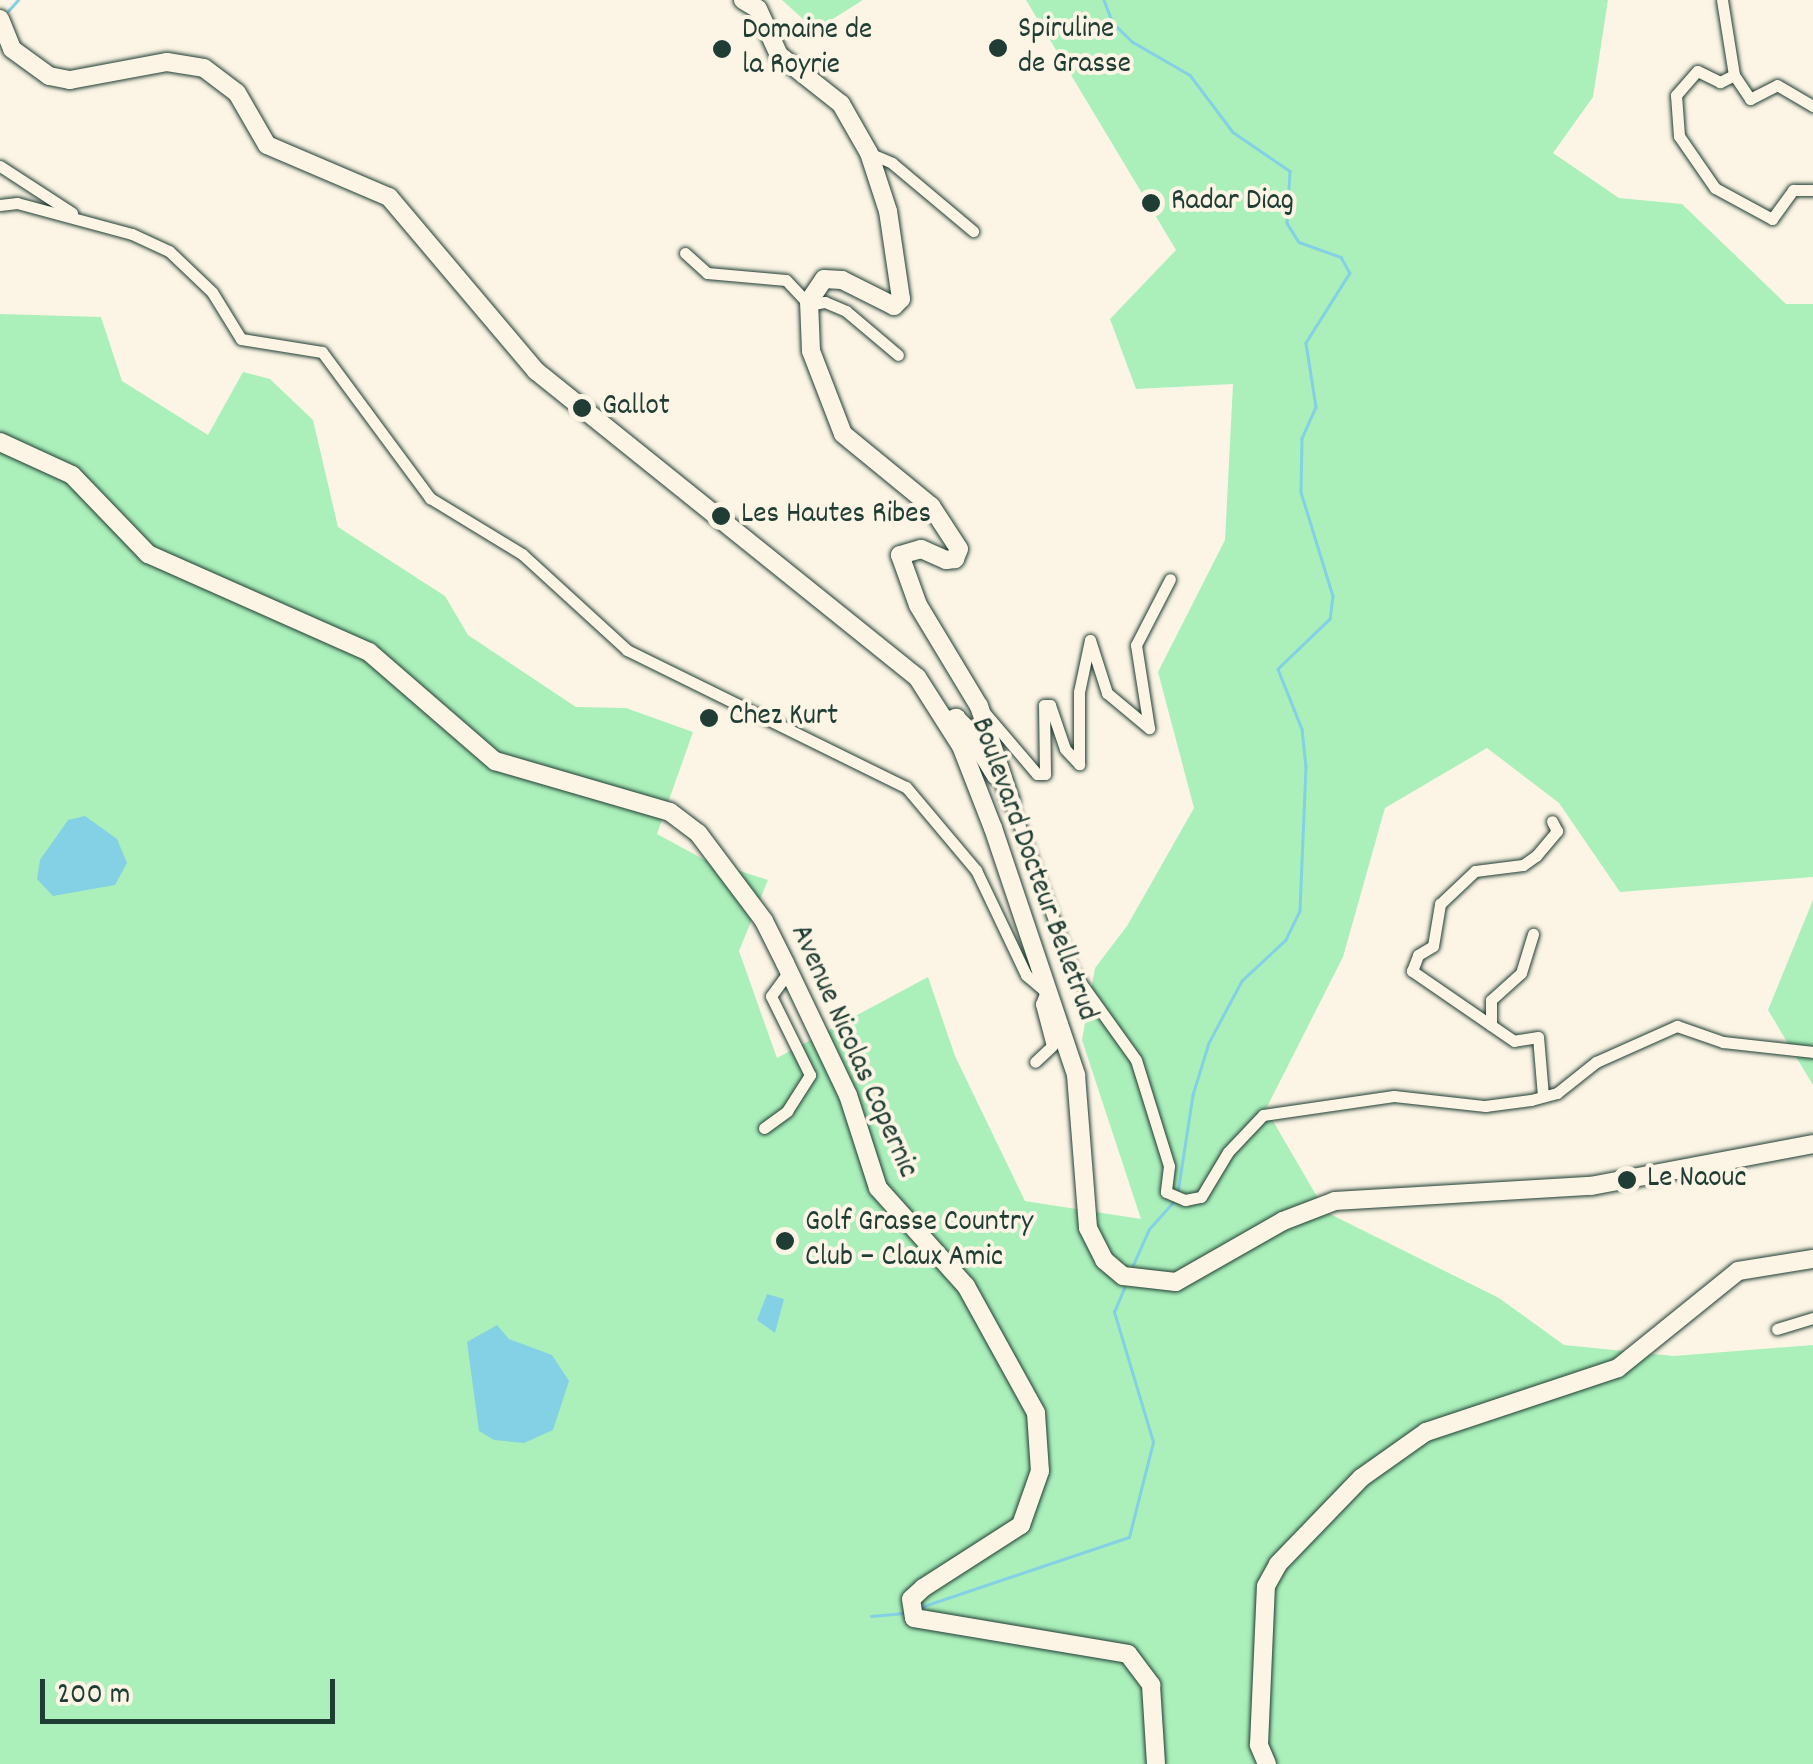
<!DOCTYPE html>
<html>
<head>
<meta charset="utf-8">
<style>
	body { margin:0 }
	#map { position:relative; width:1813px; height:1764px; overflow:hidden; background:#fcf5e5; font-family:Dekko,sans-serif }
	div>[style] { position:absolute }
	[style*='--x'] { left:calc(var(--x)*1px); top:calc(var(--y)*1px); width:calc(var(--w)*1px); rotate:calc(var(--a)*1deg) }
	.green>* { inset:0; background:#abf0bb }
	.water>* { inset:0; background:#84d0e4 }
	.stream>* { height:2.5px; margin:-1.25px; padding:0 1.25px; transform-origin:1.25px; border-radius:1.25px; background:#84d0e4 }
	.roads { filter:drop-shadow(0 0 2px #1f3d34) drop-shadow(0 0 2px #1f3d34) }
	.street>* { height:11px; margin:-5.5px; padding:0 5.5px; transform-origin:5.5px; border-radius:5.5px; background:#fcf5e5 }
	.secondary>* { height:18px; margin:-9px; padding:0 9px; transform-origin:9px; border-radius:9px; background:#fcf5e5 }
	.dots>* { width:28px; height:28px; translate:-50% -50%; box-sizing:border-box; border:5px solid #fcf5e5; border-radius:50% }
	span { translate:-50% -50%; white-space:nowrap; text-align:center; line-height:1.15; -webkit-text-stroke:8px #fcf5e5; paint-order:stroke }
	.poi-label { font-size:30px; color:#1f3d34 }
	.left { translate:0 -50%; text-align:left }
	.street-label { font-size:30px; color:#1f3d34 }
	.scale { position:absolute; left:40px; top:1679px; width:295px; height:45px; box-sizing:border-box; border:5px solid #1f3d34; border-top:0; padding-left:12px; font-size:30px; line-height:35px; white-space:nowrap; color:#1f3d34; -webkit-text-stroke:8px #fcf5e5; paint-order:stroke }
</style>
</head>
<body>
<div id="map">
	<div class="green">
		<i style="clip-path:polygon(782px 0,863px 0,815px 30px)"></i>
		<i style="clip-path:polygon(1026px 0,1608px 0,1593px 97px,1553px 153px,1619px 198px,1682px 204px,1786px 304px,1813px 304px,1813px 877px,1620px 892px,1559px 803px,1487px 748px,1385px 808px,1343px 957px,1266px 1109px,1326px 1212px,1499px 1298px,1564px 1345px,1674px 1356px,1813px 1345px,1813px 1764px,0 1764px,0 314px,101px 317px,122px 381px,208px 435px,243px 372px,270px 379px,313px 420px,338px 527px,445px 596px,468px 635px,576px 707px,626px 708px,693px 732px,657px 834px,703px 859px,768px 880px,739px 951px,777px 1058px,928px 977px,955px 1056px,1025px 1201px,1141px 1219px,1082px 1040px,1095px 968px,1127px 926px,1194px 808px,1158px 672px,1225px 540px,1233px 384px,1136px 389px,1110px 319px,1176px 250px)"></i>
		<i style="clip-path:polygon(1813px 900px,1813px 1085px,1768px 1010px)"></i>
	</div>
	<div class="water">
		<i style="clip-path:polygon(85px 816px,117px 839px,127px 863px,115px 885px,53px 896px,37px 879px,40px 860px,68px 820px)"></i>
		<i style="clip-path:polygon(767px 1294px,784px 1299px,775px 1333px,757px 1320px)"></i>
		<i style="clip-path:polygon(497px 1325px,509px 1339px,552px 1355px,569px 1381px,553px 1430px,524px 1443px,494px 1440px,479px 1431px,467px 1342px)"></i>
	</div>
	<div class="stream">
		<i style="--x:1104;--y:0;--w:25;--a:69"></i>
		<i style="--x:1113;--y:23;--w:28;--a:44"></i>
		<i style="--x:1133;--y:42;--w:66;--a:30.1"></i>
		<i style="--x:1190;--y:75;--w:71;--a:53"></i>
		<i style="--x:1233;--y:132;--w:69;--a:34.4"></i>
		<i style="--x:1290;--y:171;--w:52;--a:93.3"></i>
		<i style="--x:1287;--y:223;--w:22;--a:58"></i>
		<i style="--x:1299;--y:242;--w:45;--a:19.7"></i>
		<i style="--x:1341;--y:257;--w:18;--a:61"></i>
		<i style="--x:1350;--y:273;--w:83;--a:122.2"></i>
		<i style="--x:1306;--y:343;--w:65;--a:81.1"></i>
		<i style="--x:1316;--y:407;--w:35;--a:114"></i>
		<i style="--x:1302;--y:439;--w:53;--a:91.1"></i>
		<i style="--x:1301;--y:492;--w:109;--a:72.9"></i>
		<i style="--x:1333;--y:596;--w:23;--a:97"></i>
		<i style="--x:1330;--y:619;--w:72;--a:136.1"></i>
		<i style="--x:1278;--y:669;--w:65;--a:68.2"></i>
		<i style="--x:1302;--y:729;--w:38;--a:84"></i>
		<i style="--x:1306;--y:767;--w:144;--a:92.4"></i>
		<i style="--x:1300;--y:911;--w:32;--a:116"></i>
		<i style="--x:1286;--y:940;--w:60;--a:137"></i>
		<i style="--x:1242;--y:981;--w:70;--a:118"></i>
		<i style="--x:1209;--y:1043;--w:54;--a:107.1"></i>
		<i style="--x:1193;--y:1095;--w:99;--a:98.7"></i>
		<i style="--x:8;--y:11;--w:15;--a:-48"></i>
		<i style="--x:1133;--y:1265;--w:39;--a:-66"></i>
		<i style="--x:1149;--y:1229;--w:39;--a:-48"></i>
		<i style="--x:921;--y:1607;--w:219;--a:-18.6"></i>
		<i style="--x:1129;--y:1537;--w:98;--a:-75.8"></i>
		<i style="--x:1153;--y:1442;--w:136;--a:-106.7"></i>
		<i style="--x:1114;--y:1312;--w:26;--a:-67"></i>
		<i style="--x:871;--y:1616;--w:33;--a:-5"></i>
	</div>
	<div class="roads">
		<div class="street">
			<i style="--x:1722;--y:0;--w:76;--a:80.9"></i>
			<i style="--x:1734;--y:75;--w:29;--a:56"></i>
			<i style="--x:1750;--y:99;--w:30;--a:-27"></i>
			<i style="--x:1777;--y:85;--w:42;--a:30.3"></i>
			<i style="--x:1734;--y:75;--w:16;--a:153"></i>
			<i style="--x:1720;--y:82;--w:25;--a:-154"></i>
			<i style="--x:1697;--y:71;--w:32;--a:131"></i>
			<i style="--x:1676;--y:95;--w:41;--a:85.8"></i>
			<i style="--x:1679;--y:136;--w:63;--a:55.3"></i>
			<i style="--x:1715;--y:188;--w:65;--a:28.5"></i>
			<i style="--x:1772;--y:219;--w:36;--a:-54"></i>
			<i style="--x:1793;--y:190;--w:20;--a:0"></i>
			<i style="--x:869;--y:153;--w:25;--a:23"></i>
			<i style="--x:892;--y:163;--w:106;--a:40"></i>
			<i style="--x:0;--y:166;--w:86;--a:33.1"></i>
			<i style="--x:0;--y:205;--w:17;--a:-7"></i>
			<i style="--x:17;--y:203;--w:119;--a:15.1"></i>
			<i style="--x:132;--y:234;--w:41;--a:24.7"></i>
			<i style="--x:169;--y:251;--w:59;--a:43.6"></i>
			<i style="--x:212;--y:292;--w:55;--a:58.3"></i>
			<i style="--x:241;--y:339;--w:82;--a:9.1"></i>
			<i style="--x:322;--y:352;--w:182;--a:53.5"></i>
			<i style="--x:430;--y:498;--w:108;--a:31.3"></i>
			<i style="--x:522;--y:554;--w:142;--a:42.4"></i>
			<i style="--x:627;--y:650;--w:311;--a:26.2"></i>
			<i style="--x:906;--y:787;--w:109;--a:49.9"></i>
			<i style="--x:976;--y:870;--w:116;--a:64.5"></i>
			<i style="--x:1026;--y:975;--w:26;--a:40"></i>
			<i style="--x:1046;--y:992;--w:13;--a:113"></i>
			<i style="--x:1041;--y:1004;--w:43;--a:75.3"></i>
			<i style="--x:1052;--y:1046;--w:23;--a:137"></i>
			<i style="--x:685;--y:253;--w:30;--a:42"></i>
			<i style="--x:707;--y:273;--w:79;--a:5.1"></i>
			<i style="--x:786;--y:280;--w:34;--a:47"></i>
			<i style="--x:809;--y:305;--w:16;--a:-11"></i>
			<i style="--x:825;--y:302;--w:23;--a:23"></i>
			<i style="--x:846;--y:311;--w:68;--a:40.2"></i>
			<i style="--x:985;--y:713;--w:80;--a:49.6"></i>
			<i style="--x:1037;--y:774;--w:8;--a:0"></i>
			<i style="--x:1045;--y:774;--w:69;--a:-90.8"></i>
			<i style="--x:1044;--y:705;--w:6;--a:0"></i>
			<i style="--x:1050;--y:705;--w:46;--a:71.2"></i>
			<i style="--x:1065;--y:749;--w:21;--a:47"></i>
			<i style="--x:1079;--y:764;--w:72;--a:-90"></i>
			<i style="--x:1079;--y:692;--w:53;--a:-78.1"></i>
			<i style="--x:1090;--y:640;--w:56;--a:72.2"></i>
			<i style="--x:1107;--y:693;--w:55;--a:39.8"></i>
			<i style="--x:1149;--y:728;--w:84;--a:-98.9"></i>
			<i style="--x:1136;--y:645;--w:74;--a:-62.7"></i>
			<i style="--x:1011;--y:802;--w:181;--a:70"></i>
			<i style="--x:1073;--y:972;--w:108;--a:54.4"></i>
			<i style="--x:1136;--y:1060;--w:111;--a:72.7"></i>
			<i style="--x:1169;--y:1166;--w:26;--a:97"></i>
			<i style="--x:1166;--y:1192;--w:21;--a:23"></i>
			<i style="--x:1185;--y:1200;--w:16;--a:-11"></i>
			<i style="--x:1201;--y:1197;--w:52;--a:-59"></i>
			<i style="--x:1228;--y:1152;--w:51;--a:-46.6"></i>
			<i style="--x:1263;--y:1115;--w:132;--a:-8.3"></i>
			<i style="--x:1394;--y:1096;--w:92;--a:6.3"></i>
			<i style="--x:1485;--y:1106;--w:46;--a:-7.4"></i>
			<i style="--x:1531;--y:1100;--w:27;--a:-15"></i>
			<i style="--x:1557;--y:1093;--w:50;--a:-38.5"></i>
			<i style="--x:1596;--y:1062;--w:89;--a:-24"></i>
			<i style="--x:1677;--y:1026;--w:49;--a:19.2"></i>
			<i style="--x:1723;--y:1042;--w:91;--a:6.3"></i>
			<i style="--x:1491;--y:1025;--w:25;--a:-90"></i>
			<i style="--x:1491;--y:1000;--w:40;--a:-42"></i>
			<i style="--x:1521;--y:973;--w:41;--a:-72.9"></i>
			<i style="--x:1543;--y:1096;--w:59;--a:-94.8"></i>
			<i style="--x:1538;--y:1037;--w:24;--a:171"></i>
			<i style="--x:1514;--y:1041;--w:124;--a:-145.5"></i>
			<i style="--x:1412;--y:971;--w:17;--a:-69"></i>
			<i style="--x:1418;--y:955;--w:17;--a:-31"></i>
			<i style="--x:1433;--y:946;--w:43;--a:-80.5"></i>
			<i style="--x:1440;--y:904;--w:48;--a:-43.3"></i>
			<i style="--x:1475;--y:871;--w:48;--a:-7.1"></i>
			<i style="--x:1523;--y:865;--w:16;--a:-35"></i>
			<i style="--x:1536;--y:856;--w:33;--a:-50"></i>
			<i style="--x:1557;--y:831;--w:11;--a:-117"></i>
			<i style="--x:764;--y:1128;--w:29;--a:-36"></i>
			<i style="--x:787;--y:1111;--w:43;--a:-57.4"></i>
			<i style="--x:810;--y:1075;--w:88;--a:-116.3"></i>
			<i style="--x:771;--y:996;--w:31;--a:-54"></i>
			<i style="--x:1777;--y:1329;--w:38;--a:-17"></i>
		</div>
		<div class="secondary">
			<i style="--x:743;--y:0;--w:17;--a:31"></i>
			<i style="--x:758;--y:9;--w:51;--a:65.5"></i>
			<i style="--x:779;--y:55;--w:79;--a:38.3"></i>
			<i style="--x:841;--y:104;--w:56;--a:60.3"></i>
			<i style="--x:869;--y:153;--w:61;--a:71.9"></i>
			<i style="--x:888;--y:211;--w:89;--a:81.6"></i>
			<i style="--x:901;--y:299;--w:10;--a:135"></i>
			<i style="--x:894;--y:306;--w:58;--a:-153.4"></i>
			<i style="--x:842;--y:280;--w:18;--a:-177"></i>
			<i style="--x:824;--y:279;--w:27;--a:124"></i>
			<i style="--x:809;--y:301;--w:50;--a:87.7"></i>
			<i style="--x:811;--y:351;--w:89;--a:68.9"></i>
			<i style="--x:843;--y:434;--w:114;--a:39.3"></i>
			<i style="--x:931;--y:506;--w:51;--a:56.9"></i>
			<i style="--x:959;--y:549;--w:11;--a:112"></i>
			<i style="--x:955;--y:559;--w:9;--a:174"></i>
			<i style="--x:946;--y:560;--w:27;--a:-156"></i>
			<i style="--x:921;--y:549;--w:22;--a:164"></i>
			<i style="--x:900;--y:555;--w:53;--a:70.2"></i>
			<i style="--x:918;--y:605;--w:118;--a:58.9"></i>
			<i style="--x:979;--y:706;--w:101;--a:71.6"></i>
			<i style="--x:0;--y:19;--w:32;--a:68"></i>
			<i style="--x:12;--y:49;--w:46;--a:36.1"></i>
			<i style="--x:49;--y:76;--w:21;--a:11"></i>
			<i style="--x:70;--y:80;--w:99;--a:-10.5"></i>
			<i style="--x:167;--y:62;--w:37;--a:9"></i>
			<i style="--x:204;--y:68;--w:41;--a:37.1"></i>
			<i style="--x:237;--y:93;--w:60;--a:60"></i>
			<i style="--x:267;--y:145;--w:133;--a:23.1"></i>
			<i style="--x:389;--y:197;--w:228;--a:49.8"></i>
			<i style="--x:536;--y:371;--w:489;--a:38.8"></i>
			<i style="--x:917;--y:677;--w:82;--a:57.5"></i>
			<i style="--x:961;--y:746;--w:88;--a:68.7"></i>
			<i style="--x:993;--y:828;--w:261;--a:71.4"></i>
			<i style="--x:1076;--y:1075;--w:153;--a:85.5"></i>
			<i style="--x:1088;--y:1228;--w:36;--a:63"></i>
			<i style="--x:1104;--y:1260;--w:25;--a:40"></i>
			<i style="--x:1123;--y:1276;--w:53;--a:6.5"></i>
			<i style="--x:1176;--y:1282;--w:123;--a:-29.7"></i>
			<i style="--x:1283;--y:1221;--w:56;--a:-21"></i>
			<i style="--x:1335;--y:1201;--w:256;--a:-3.4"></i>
			<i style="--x:1591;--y:1186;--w:226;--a:-10.7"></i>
			<i style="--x:0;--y:442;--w:79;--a:24.6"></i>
			<i style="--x:72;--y:475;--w:110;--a:46.1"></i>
			<i style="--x:148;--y:554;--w:242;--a:23.9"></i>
			<i style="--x:369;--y:652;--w:167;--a:40.9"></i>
			<i style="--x:495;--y:761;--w:182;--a:16.2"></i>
			<i style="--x:670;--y:812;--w:35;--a:37"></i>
			<i style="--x:698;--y:833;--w:110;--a:53.1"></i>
			<i style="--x:764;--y:921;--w:47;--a:63.4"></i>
			<i style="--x:785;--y:963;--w:146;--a:64.5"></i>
			<i style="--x:848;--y:1095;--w:98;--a:72.1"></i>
			<i style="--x:878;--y:1188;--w:132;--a:48.1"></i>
			<i style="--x:966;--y:1286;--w:145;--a:61.1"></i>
			<i style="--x:1036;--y:1413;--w:58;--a:86.1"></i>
			<i style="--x:1040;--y:1471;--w:57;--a:109.4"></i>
			<i style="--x:1021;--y:1525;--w:117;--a:147.3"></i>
			<i style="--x:923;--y:1588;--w:16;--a:137"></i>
			<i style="--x:911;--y:1599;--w:19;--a:81"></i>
			<i style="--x:914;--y:1618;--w:217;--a:9.5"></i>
			<i style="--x:1128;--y:1654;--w:39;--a:53"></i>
			<i style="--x:1151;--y:1685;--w:79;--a:86.4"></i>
			<i style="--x:948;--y:721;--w:9;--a:-21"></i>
			<i style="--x:956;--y:718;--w:16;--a:45"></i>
			<i style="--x:967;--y:729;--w:55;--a:58.3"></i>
			<i style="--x:1267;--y:1764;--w:21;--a:-113"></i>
			<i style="--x:1259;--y:1745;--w:159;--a:-87.5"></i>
			<i style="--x:1266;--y:1586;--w:25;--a:-61"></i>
			<i style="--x:1278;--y:1564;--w:120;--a:-46"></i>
			<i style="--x:1361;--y:1478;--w:80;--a:-35.3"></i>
			<i style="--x:1426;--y:1432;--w:202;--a:-18.4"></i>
			<i style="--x:1618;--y:1368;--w:154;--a:-38.9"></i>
			<i style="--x:1738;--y:1271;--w:76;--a:-9.1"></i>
		</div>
	</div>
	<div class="dots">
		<i style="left:998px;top:48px;background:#1f3d34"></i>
		<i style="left:722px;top:49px;background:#1f3d34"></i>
		<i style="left:1151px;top:203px;background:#1f3d34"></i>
		<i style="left:582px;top:408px;background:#1f3d34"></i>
		<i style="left:721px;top:516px;background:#1f3d34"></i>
		<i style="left:709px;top:718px;background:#1f3d34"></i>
		<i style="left:1627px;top:1180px;background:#1f3d34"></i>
		<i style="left:785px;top:1241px;background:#1f3d34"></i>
	</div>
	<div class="poi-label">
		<span class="left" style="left:1018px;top:48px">Spiruline<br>de Grasse</span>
		<span class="left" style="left:742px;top:49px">Domaine de<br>la Royrie</span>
		<span class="left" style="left:1171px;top:203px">Radar Diag</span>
		<span class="left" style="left:602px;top:408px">Gallot</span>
		<span class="left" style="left:741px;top:516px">Les Hautes Ribes</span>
		<span class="left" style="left:729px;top:718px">Chez Kurt</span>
		<span class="left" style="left:1647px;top:1180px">Le Naouc</span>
		<span class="left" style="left:805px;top:1241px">Golf Grasse Country<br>Club – Claux Amic</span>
	</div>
	<div class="street-label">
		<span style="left:1032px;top:870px;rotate:70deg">Boulevard Docteur Belletrud</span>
		<span style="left:852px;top:1052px;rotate:66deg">Avenue Nicolas Copernic</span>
	</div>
	<div class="scale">200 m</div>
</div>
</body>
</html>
